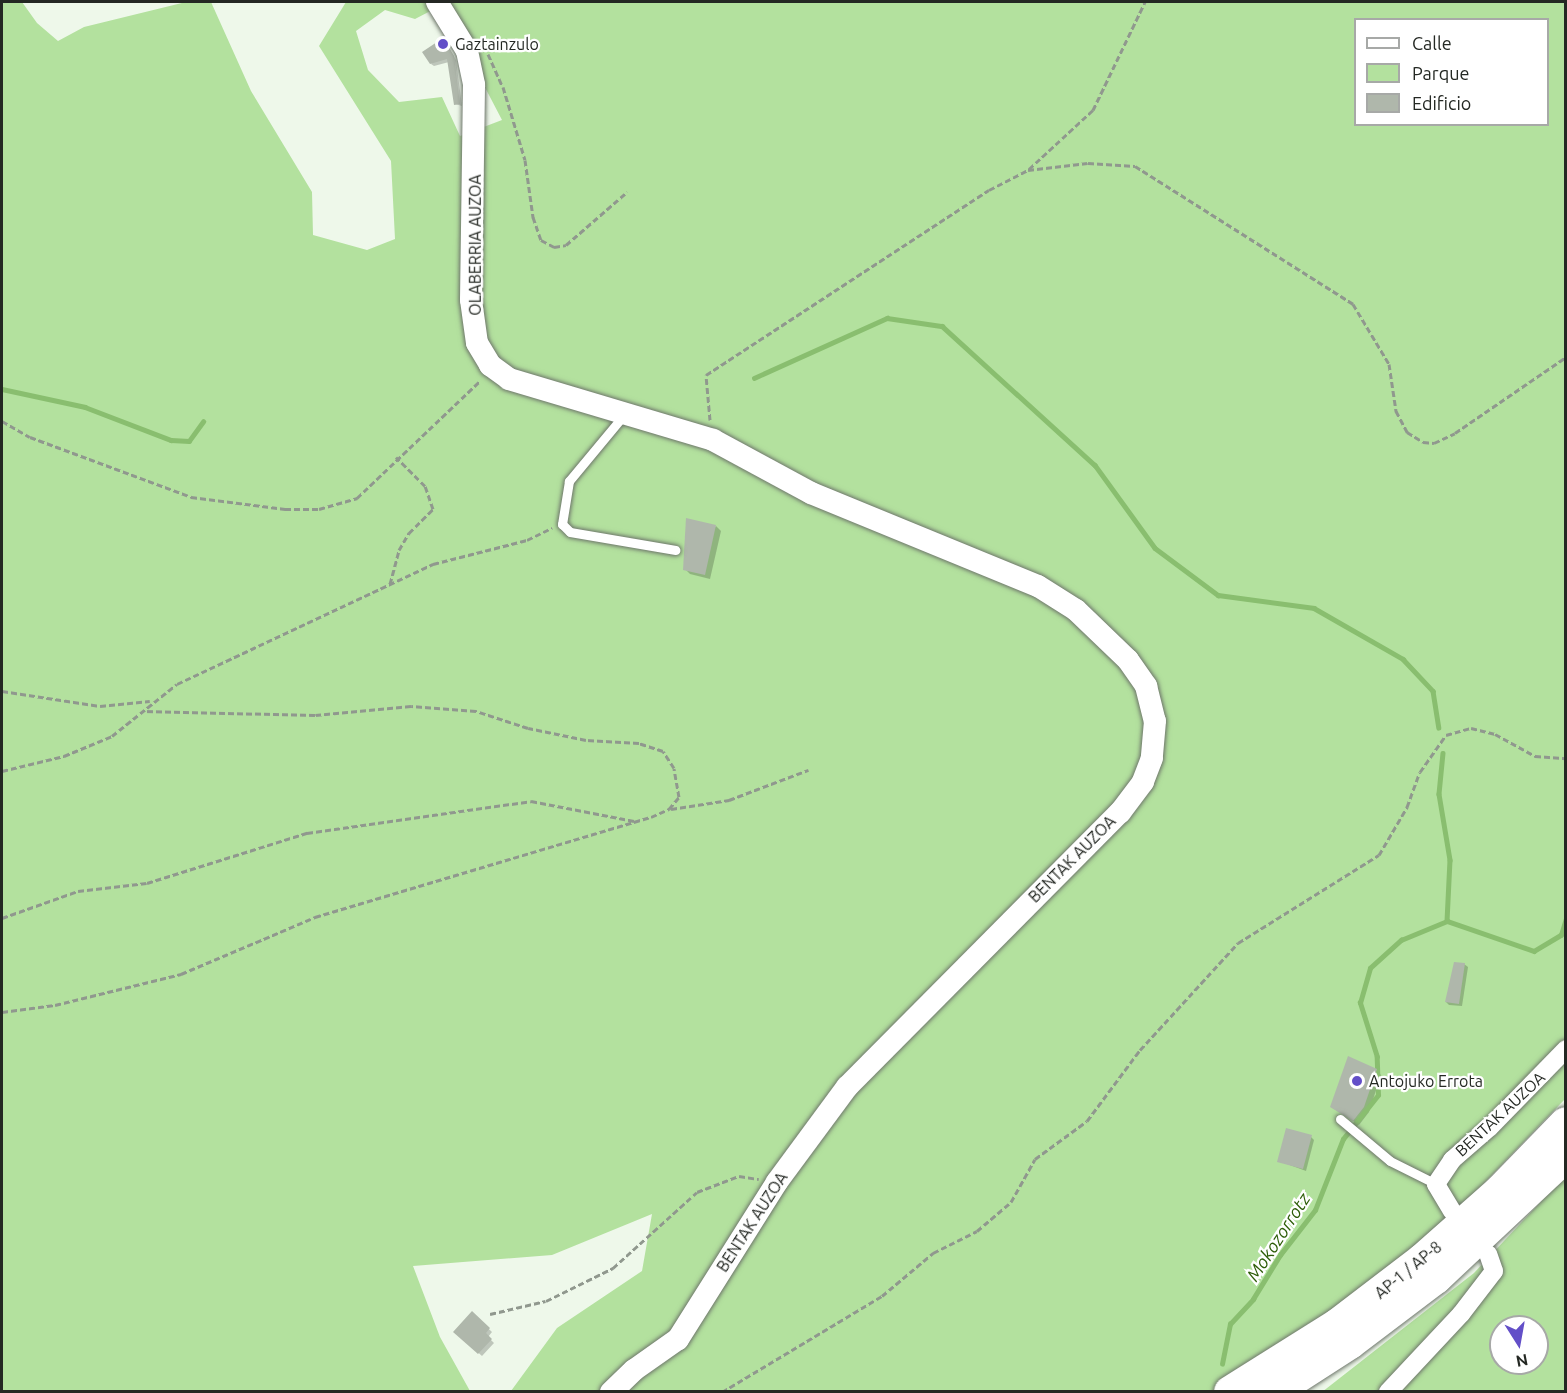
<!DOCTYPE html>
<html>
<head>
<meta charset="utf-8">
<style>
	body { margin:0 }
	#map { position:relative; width:1567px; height:1393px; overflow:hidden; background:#eef8ea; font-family:Ubuntu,sans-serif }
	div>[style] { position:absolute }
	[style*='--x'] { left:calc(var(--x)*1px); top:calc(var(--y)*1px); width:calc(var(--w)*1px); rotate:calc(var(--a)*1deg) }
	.green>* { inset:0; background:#b3e19e }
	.shadow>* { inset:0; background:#0003 }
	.stream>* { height:4.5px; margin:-2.25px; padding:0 2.25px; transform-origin:2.25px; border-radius:2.25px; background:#89be6f }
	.building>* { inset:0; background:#afb7ab }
	.path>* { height:3px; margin-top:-1.5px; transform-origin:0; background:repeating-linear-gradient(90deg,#90988e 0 6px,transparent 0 9px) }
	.roads { filter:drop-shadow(0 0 2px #6e766b) drop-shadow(0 0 2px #6e766b) }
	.service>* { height:9px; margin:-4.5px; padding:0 4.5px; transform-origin:4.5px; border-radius:4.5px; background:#fff }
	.minor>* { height:18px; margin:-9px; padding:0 9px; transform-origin:9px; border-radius:9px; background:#fff }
	.tertiary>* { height:22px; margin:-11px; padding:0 11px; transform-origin:11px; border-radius:11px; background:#fff }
	.motorway>* { height:32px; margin:-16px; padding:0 16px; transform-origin:16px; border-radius:16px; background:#fff }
	.dots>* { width:16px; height:16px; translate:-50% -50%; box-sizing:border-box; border:3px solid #fff; border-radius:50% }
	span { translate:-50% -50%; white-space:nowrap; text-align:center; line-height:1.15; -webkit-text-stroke:4.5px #fff; paint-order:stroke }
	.poi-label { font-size:16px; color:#242823 }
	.left { translate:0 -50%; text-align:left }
	.street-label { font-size:16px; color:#242823 }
	.water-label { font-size:18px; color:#2d5d08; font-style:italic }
	.frame { position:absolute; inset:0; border:3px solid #242823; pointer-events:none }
	.legend { position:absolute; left:1354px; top:18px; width:195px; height:108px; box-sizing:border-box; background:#fff; border:2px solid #a7a9a7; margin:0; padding:8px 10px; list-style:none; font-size:18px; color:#242823 }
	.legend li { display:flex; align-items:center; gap:12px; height:30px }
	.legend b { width:30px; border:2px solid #a7a9a7 }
	.north { position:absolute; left:1489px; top:1315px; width:60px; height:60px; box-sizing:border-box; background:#fff; border:2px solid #a7a9a7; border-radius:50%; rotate:169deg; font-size:16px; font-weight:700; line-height:24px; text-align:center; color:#242823 }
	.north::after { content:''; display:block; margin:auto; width:21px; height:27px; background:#634fc8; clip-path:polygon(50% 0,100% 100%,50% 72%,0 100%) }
</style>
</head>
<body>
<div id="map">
	<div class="green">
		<i style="clip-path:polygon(evenodd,2px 2px,22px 2px,37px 23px,58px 41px,84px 27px,186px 2px,211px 2px,251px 91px,312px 192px,313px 235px,367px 250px,395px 239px,391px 161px,319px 46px,346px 2px,1565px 2px,1565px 1099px,1409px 1261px,1288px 1351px,1213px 1391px,511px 1391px,557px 1328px,642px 1271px,652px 1214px,552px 1255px,413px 1266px,440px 1337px,470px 1391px,2px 1392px,2px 2px,442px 5px,502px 120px,460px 136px,442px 97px,399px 102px,368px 70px,356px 31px,385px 10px,415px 19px,442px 5px,2px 2px,1356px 20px,1548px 20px,1548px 124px,1356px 124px,1356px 20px)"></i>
		<i style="clip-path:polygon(evenodd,1565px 1176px,1565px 1391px,1322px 1392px,1474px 1273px,1565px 1176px,1501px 1327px,1537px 1327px,1537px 1363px,1501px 1363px,1501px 1327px)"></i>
	</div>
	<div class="shadow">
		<i style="clip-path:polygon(446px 42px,456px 60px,462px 106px,455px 104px,449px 62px,434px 66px,431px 64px)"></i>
		<i style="clip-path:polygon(716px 526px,721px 531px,710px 579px,690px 574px,685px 569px)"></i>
		<i style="clip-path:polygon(1464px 964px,1468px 967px,1462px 1006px,1449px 1005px,1446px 1002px)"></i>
		<i style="clip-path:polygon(1376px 1070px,1381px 1075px,1369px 1112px,1359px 1125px,1332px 1107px)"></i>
		<i style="clip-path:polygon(1311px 1137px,1314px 1140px,1306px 1171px,1279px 1161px)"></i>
		<i style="clip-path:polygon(472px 1313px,492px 1332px,488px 1337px,494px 1343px,482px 1356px,455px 1332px)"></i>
	</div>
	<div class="stream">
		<i style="--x:754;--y:378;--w:146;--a:-24.3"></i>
		<i style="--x:887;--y:318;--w:56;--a:8.3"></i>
		<i style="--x:942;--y:326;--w:207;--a:42.3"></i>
		<i style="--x:1095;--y:465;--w:102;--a:54.1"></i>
		<i style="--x:1155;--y:548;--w:79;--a:36.7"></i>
		<i style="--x:1218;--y:595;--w:97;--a:7.7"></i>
		<i style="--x:1314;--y:608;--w:103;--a:29.8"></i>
		<i style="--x:1403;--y:659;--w:44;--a:46.8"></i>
		<i style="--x:1433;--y:691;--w:37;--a:81"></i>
		<i style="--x:2;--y:389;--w:85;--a:12.2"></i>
		<i style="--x:85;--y:407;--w:92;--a:21"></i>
		<i style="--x:171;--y:440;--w:18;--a:3"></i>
		<i style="--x:189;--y:441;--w:24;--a:-54"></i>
		<i style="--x:1443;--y:753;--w:41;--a:95.6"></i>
		<i style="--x:1439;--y:794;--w:67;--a:80.5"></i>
		<i style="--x:1450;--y:860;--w:61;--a:92.8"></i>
		<i style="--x:1222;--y:1364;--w:41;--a:-78.7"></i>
		<i style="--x:1230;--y:1324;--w:34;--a:-47"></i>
		<i style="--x:1253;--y:1299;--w:52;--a:-58.5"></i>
		<i style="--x:1280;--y:1255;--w:57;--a:-52.1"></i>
		<i style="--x:1315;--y:1210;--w:76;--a:-68.5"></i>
		<i style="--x:1343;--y:1139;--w:56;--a:-51.5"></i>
		<i style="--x:1378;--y:1095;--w:38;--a:-92"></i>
		<i style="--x:1377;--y:1057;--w:57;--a:-107.5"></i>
		<i style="--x:1360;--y:1003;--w:36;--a:-74"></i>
		<i style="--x:1370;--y:968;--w:42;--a:-42.1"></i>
		<i style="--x:1401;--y:940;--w:50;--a:-22.4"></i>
		<i style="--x:1447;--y:921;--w:92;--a:19"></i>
		<i style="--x:1534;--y:951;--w:31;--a:-31"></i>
		<i style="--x:1561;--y:935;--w:17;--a:-73"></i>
	</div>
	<div class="building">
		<i style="clip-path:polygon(443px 38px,454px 56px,460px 104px,454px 105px,447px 59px,430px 64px,422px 52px)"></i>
		<i style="clip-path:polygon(686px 518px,716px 525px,705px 575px,683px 570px)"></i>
		<i style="clip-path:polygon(1454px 962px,1465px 963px,1459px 1004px,1445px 1002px)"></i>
		<i style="clip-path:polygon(1348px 1056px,1377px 1069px,1364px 1107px,1353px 1121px,1330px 1107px)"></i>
		<i style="clip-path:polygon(1286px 1128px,1312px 1135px,1303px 1169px,1277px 1162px)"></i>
		<i style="clip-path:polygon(472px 1311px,490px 1328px,486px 1333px,492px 1339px,478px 1354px,453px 1332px)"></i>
	</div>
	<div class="path">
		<i style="--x:488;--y:54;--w:36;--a:66"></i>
		<i style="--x:503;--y:87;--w:76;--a:73.2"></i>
		<i style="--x:525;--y:160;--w:58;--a:82"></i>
		<i style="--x:533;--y:217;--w:24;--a:71"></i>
		<i style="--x:541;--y:240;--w:15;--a:28"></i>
		<i style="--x:554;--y:247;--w:12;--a:-9"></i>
		<i style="--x:566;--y:245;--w:81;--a:-41"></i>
		<i style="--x:1029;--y:169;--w:87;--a:-42.7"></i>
		<i style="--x:1093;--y:110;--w:120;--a:-64.3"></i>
		<i style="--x:710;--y:420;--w:45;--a:-95.1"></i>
		<i style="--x:706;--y:375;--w:338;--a:-33.2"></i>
		<i style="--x:989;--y:190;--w:44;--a:-27.1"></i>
		<i style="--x:1028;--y:170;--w:60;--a:-6.7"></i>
		<i style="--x:1088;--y:163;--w:47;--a:3.7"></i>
		<i style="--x:1135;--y:166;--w:258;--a:32.3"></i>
		<i style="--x:1353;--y:304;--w:70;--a:59"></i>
		<i style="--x:1389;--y:364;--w:48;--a:81.5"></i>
		<i style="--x:1396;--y:411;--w:24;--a:62"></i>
		<i style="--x:1407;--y:432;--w:19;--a:32"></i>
		<i style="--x:1423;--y:442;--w:11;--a:5"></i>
		<i style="--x:1434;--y:443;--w:23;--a:-25"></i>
		<i style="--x:1455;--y:433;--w:135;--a:-34.4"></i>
		<i style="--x:2;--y:421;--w:32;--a:30"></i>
		<i style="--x:30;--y:437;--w:172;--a:20.4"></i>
		<i style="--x:191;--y:497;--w:95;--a:7.3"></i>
		<i style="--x:285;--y:509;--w:34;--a:0"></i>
		<i style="--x:319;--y:509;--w:40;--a:-16"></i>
		<i style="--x:357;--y:498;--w:171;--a:-43.6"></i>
		<i style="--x:390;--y:584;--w:35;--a:-75"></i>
		<i style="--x:399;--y:550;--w:20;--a:-60"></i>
		<i style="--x:409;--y:533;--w:34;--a:-45"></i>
		<i style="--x:433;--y:509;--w:24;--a:-109"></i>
		<i style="--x:425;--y:486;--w:41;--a:-135"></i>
		<i style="--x:2;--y:691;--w:99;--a:8.7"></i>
		<i style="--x:100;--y:706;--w:50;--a:-5.7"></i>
		<i style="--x:2;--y:771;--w:64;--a:-13.6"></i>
		<i style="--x:64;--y:756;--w:52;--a:-22.6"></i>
		<i style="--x:112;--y:736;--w:83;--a:-38.7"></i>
		<i style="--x:177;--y:684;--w:283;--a:-25.1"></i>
		<i style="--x:433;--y:564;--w:97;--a:-14.3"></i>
		<i style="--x:527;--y:540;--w:28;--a:-26"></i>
		<i style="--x:671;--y:809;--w:59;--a:-8.8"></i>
		<i style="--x:729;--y:800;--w:85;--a:-20.8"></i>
		<i style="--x:2;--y:918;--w:81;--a:-19.6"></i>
		<i style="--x:78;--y:891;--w:69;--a:-6.6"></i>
		<i style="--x:147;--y:883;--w:168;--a:-17.4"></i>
		<i style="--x:307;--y:833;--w:226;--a:-8.1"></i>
		<i style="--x:531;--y:801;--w:105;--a:11"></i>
		<i style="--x:2;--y:1012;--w:53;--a:-7.5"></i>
		<i style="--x:55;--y:1005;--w:130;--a:-13.8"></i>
		<i style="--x:181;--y:974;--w:146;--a:-23"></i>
		<i style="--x:315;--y:917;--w:351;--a:-16.6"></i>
		<i style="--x:651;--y:817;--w:20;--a:-24"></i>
		<i style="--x:669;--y:809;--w:16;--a:-50"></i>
		<i style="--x:679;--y:797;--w:29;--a:-100"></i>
		<i style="--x:674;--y:768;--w:20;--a:-123"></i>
		<i style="--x:663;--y:751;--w:25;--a:-162"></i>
		<i style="--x:639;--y:743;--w:53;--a:-176.8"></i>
		<i style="--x:586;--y:740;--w:59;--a:-168.3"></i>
		<i style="--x:528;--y:728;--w:55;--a:-161.9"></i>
		<i style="--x:476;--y:711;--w:65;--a:-175.6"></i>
		<i style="--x:411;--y:706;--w:96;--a:174.6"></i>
		<i style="--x:315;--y:715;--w:172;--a:-178.7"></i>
		<i style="--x:490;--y:1314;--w:57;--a:-13.1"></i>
		<i style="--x:546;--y:1301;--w:75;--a:-26.2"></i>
		<i style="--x:613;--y:1268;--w:113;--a:-42.1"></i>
		<i style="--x:697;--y:1192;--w:45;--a:-20.9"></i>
		<i style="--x:739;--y:1176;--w:20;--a:9"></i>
		<i style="--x:722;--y:1392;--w:187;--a:-31"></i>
		<i style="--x:882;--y:1296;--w:67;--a:-40.1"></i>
		<i style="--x:933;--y:1253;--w:49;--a:-26.6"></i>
		<i style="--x:977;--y:1231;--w:45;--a:-40.5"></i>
		<i style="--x:1011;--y:1202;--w:49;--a:-60.8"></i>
		<i style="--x:1035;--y:1159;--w:64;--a:-36.2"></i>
		<i style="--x:1087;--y:1121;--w:89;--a:-53.3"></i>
		<i style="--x:1140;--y:1050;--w:145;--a:-47.5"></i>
		<i style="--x:1238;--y:943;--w:166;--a:-32"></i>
		<i style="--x:1379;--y:855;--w:56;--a:-59.7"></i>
		<i style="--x:1407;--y:807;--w:37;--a:-70"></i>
		<i style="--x:1420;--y:772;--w:45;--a:-54.9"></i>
		<i style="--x:1446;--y:735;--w:26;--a:-16"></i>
		<i style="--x:1471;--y:728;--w:25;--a:14"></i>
		<i style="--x:1495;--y:734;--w:46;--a:28.8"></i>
		<i style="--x:1535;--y:756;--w:31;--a:4"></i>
	</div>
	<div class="roads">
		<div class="service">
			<i style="--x:623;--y:416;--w:85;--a:129.7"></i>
			<i style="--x:569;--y:481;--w:44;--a:99.2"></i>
			<i style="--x:562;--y:524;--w:11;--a:45"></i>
			<i style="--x:570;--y:532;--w:107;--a:9.7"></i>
			<i style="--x:1340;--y:1119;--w:65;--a:40"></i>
			<i style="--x:1390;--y:1161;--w:51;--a:26.6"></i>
		</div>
		<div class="minor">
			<i style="--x:1452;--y:1211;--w:31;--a:-121"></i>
			<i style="--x:1436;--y:1184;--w:29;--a:-56"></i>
			<i style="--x:1452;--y:1160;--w:50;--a:-41"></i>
			<i style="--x:1490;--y:1127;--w:109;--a:-45.7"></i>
			<i style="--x:1388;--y:1392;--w:107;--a:-46.9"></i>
			<i style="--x:1461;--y:1314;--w:54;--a:-52.5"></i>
			<i style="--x:1494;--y:1271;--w:18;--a:-109"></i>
		</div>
		<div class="tertiary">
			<i style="--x:437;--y:2;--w:57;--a:58.5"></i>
			<i style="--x:467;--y:51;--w:35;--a:78"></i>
			<i style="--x:474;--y:85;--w:215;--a:90.8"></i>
			<i style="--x:471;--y:300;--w:43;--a:82.1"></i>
			<i style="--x:477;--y:343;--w:26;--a:59"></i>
			<i style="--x:490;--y:365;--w:24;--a:36"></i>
			<i style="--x:509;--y:379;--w:213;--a:16.6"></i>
			<i style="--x:713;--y:440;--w:111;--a:28.4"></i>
			<i style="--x:811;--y:493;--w:245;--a:22.3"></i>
			<i style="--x:1038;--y:586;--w:45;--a:32.3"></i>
			<i style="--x:1076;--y:610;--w:72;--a:43.9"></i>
			<i style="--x:1128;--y:660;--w:32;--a:55"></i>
			<i style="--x:1146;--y:686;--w:36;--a:76"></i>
			<i style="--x:1155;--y:721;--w:37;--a:95"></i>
			<i style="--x:1152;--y:758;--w:26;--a:111"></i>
			<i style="--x:1143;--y:782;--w:38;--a:127"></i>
			<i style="--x:1120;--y:812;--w:387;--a:134.8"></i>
			<i style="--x:847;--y:1087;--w:118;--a:126.4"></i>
			<i style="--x:777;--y:1182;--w:186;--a:122.2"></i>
			<i style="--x:678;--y:1339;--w:54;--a:144.8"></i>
			<i style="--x:634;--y:1370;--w:32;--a:136"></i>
		</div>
		<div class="motorway">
			<i style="--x:1230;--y:1392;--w:126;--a:-32.1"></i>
			<i style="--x:1337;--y:1325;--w:107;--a:-37.4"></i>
			<i style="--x:1422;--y:1260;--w:106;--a:-41.5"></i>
			<i style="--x:1501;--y:1190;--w:93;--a:-45.9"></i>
			<i style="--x:1274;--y:1392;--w:90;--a:-32.8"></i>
			<i style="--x:1350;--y:1343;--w:108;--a:-37.1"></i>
			<i style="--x:1436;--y:1278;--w:178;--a:-43.2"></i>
		</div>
	</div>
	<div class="dots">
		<i style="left:443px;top:44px;background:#634fc8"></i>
		<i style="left:1357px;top:1081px;background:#634fc8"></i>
	</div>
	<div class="poi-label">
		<span class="left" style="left:455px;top:44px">Gaztainzulo</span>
		<span class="left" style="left:1369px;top:1081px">Antojuko Errota</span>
	</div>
	<div class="street-label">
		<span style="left:475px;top:245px;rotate:-90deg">OLABERRIA AUZOA</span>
		<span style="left:1072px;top:859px;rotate:-45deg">BENTAK AUZOA</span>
		<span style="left:1500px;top:1114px;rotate:-43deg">BENTAK AUZOA</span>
		<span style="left:752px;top:1222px;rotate:-57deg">BENTAK AUZOA</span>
		<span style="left:1408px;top:1270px;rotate:-39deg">AP-1 / AP-8</span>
	</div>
	<div class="water-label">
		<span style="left:1278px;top:1237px;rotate:-57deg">Mokozorrotz</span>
	</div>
	<div class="frame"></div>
	<ul class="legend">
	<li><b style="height:8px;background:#fff"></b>Calle</li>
	<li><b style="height:16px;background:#b3e19e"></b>Parque</li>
	<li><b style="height:16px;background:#afb7ab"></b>Edificio</li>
	</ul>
	<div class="north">N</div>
</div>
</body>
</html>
